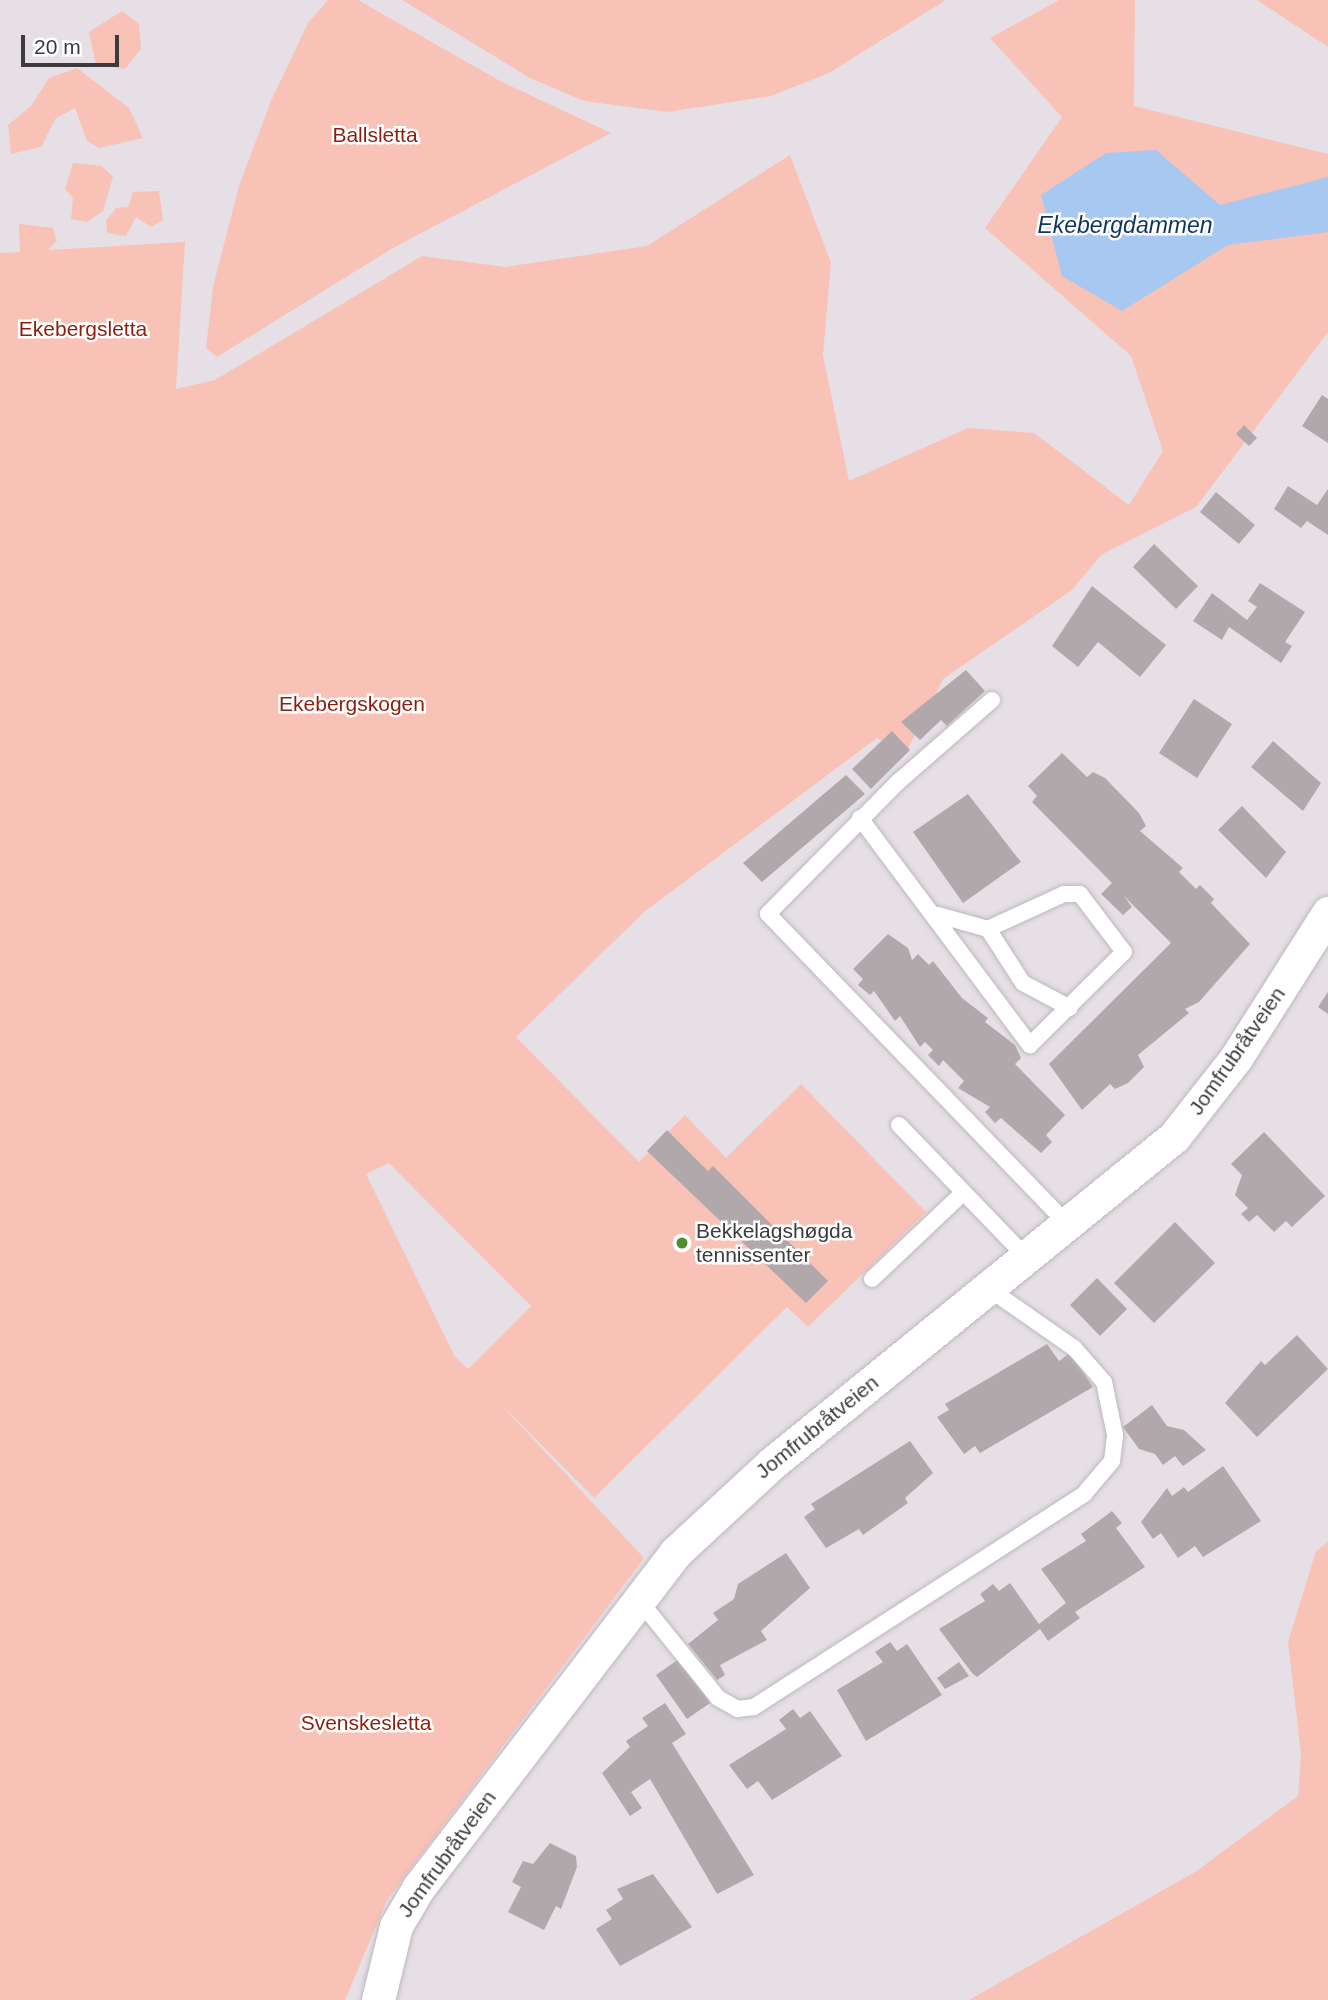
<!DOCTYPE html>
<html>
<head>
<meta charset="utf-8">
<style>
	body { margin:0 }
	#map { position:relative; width:1328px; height:2000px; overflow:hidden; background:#e6e0e6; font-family:Arial,sans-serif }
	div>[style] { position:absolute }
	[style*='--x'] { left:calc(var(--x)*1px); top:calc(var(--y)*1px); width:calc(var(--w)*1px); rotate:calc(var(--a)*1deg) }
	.green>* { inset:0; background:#f8c2b7 }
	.water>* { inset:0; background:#a6c8f1 }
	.building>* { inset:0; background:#b1a8ab }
	.roads { filter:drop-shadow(0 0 2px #bdb7be) drop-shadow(0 0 2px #bdb7be) }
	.service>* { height:16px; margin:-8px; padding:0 8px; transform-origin:8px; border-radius:8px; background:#fff }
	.minor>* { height:33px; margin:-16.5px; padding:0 16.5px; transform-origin:16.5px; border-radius:16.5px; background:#fff }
	.dots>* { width:19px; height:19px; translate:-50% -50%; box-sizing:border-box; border:4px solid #fff; border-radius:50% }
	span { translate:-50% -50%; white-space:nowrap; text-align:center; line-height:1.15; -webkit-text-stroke:5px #fff; paint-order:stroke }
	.park-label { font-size:21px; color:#8a1f0e }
	.street-label { font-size:21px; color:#3c3a3d }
	.poi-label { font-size:21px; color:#3c3a3d }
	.left { translate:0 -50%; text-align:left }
	.water-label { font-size:23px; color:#0d355f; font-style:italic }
	.scale { position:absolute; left:21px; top:35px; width:98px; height:32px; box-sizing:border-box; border:4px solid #3c3a3d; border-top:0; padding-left:9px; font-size:21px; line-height:24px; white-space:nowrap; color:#3c3a3d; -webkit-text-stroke:5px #fff; paint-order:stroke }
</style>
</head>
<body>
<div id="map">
	<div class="green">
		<i style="clip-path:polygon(328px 0,358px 0,500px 81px,611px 133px,393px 248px,217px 357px,206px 348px,213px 287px,239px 186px,271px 101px,308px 23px)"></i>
		<i style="clip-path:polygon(402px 0,946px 0,829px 73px,771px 96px,668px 112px,584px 101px,530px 78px)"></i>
		<i style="clip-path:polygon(evenodd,1059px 0,1135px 0,1134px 106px,1328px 154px,1328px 332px,1196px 507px,1101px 555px,1072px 590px,943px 679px,905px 755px,877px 738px,644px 912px,516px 1037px,639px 1162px,685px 1115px,726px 1158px,801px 1084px,926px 1212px,808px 1327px,787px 1307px,594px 1498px,496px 1399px,644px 1558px,387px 1900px,345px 2000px,0 2000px,0 253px,20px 252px,19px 224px,53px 228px,57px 241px,48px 250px,185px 242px,176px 389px,215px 380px,422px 256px,505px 267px,647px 246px,790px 155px,831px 263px,823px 355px,849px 481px,968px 428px,1034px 433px,1129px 505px,1163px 451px,1131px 356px,985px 228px,1062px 117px,990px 38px,1059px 0,389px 1163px,531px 1306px,468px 1369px,454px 1355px,366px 1174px,389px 1163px)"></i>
		<i style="clip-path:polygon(1257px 0,1328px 0,1328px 47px)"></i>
		<i style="clip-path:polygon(122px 11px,139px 24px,141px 49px,125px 69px,96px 65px,89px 32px)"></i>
		<i style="clip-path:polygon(77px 68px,129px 108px,143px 138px,99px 148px,87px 141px,75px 108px,55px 119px,41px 147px,11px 154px,8px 125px,31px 106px,49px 78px)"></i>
		<i style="clip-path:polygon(73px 163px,102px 166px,113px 177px,103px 211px,87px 222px,71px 219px,73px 198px,65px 189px)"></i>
		<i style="clip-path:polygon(159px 191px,163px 220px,151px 227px,136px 217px,126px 236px,107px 233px,106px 221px,116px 208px,128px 207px,133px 192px)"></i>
		<i style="clip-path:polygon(1328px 1542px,1328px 2000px,969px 2000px,1195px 1872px,1298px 1796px,1301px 1754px,1288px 1642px,1316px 1551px)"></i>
	</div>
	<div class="water">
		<i style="clip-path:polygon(1156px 150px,1220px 205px,1328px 177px,1328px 232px,1228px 245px,1122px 311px,1062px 276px,1041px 195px,1106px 153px)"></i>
	</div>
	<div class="building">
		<i style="clip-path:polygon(1322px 395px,1328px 399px,1328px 443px,1302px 426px)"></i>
		<i style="clip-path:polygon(1244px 425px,1257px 438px,1249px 446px,1236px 434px)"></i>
		<i style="clip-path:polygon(1288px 486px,1317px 505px,1328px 489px,1328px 535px,1307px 521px,1301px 528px,1274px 509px)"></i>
		<i style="clip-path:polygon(1216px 492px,1255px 525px,1239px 544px,1200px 512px)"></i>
		<i style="clip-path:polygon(1154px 544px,1198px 586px,1176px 609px,1133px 567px)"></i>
		<i style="clip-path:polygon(1260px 583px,1305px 612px,1285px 642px,1292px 646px,1281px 663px,1229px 627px,1222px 640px,1193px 621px,1212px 593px,1247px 620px,1257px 607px,1248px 601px)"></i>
		<i style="clip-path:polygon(1092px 586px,1166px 645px,1140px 677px,1098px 642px,1078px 667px,1052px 646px)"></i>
		<i style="clip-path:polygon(966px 670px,985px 691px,947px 726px,941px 720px,920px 740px,901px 722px)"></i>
		<i style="clip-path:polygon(1194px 699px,1232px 724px,1197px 778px,1159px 753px)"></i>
		<i style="clip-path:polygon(892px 731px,910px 750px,871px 789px,852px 769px)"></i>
		<i style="clip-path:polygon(1273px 741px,1321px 783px,1303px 811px,1251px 767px)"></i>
		<i style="clip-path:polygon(1062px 753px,1087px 777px,1093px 772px,1105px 778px,1139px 813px,1146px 826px,1140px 831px,1183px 868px,1179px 872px,1196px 889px,1200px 885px,1214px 899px,1211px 903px,1250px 944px,1199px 1002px,1185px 1009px,1189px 1013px,1138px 1055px,1144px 1067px,1128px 1083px,1115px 1089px,1110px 1084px,1082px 1110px,1049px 1064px,1171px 943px,1124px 896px,1132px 907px,1123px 915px,1101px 894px,1112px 883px,1032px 802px,1037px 796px,1028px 786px)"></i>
		<i style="clip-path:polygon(846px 775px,865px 794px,762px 882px,743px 863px)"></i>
		<i style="clip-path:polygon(968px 794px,1021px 862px,963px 903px,913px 832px)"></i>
		<i style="clip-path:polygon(1242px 806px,1286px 852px,1266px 878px,1218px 830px)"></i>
		<i style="clip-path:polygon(888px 934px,908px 948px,912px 960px,918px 954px,929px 965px,933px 961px,962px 998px,988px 1018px,985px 1022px,1015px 1045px,1021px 1058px,1015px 1064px,1065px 1115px,1046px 1135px,1052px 1142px,1041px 1153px,1001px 1118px,995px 1123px,985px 1112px,990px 1107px,958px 1088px,964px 1081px,943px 1060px,939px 1066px,928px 1055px,933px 1050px,925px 1042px,920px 1047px,900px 1016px,895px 1021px,874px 991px,870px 995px,858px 985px,863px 979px,853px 969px)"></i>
		<i style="clip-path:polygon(1328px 992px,1328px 1014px,1318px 1007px)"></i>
		<i style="clip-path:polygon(667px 1130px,708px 1171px,713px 1166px,828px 1281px,806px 1303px,647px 1151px)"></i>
		<i style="clip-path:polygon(1264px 1132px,1325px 1196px,1292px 1227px,1286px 1221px,1274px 1232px,1257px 1215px,1249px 1222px,1241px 1214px,1248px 1208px,1235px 1195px,1242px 1175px,1231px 1164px)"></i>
		<i style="clip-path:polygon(1175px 1222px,1215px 1263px,1154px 1323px,1114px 1283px)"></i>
		<i style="clip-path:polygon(1097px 1278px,1127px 1309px,1100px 1336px,1070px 1305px)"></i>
		<i style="clip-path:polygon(1297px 1335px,1328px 1369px,1257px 1437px,1225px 1403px,1261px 1361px,1265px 1365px)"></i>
		<i style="clip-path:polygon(1047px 1344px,1059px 1361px,1070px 1353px,1093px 1387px,980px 1453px,975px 1446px,964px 1454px,937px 1417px,949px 1410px,945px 1404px)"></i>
		<i style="clip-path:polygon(1152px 1405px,1167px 1426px,1184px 1430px,1206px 1450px,1183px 1466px,1175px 1456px,1163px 1465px,1155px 1454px,1139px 1449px,1123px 1427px)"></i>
		<i style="clip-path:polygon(910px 1441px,933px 1473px,905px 1498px,908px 1503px,863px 1535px,859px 1529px,826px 1548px,804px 1517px,815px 1509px,811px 1504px)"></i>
		<i style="clip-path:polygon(1223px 1466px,1261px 1521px,1203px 1557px,1195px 1546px,1178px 1558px,1161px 1533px,1153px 1539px,1141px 1522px,1167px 1488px,1172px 1496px,1184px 1487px,1188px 1492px)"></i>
		<i style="clip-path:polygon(1112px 1511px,1122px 1523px,1116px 1528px,1145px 1567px,1075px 1612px,1080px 1618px,1048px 1641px,1040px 1629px,977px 1677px,972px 1673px,939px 1629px,985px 1601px,980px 1594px,993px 1584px,999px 1591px,1010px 1583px,1039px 1624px,1066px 1603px,1041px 1569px,1086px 1541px,1081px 1534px)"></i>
		<i style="clip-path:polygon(786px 1553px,810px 1588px,761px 1631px,767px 1640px,720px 1665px,725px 1675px,717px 1680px,688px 1644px,718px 1620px,713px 1613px,734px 1599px,738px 1584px)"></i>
		<i style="clip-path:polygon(890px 1642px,897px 1651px,907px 1644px,942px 1695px,866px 1741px,837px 1690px,883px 1662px,875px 1652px)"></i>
		<i style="clip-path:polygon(679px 1659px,710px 1703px,687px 1719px,656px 1675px)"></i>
		<i style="clip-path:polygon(959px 1662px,969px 1676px,945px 1689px,937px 1678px)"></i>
		<i style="clip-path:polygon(665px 1703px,686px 1734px,672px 1743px,754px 1875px,717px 1894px,650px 1779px,631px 1792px,642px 1808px,630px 1816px,602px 1773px,630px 1747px,626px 1741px,648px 1726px,642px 1718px)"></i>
		<i style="clip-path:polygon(793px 1709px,800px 1718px,810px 1711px,842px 1756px,772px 1800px,758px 1781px,747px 1789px,729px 1765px,786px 1729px,779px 1720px)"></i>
		<i style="clip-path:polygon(550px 1843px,576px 1856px,577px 1867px,561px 1909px,556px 1906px,544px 1930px,508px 1912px,521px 1887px,512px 1882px,523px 1861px,533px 1864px)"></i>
		<i style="clip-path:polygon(653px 1874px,692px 1927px,620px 1966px,596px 1929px,612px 1919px,606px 1910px,623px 1899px,617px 1889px)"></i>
	</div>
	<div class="roads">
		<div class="service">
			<i style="--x:992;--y:700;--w:125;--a:138.9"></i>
			<i style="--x:898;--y:782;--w:185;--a:134.6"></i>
			<i style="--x:768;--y:914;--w:434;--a:46"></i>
			<i style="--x:860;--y:818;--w:284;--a:53.2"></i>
			<i style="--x:1030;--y:1045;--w:132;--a:-44.7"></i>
			<i style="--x:1124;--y:952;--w:73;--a:-127.2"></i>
			<i style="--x:1080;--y:894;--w:16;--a:180"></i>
			<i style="--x:1064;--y:894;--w:84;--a:155.3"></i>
			<i style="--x:988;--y:929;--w:52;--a:-164.4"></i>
			<i style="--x:988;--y:929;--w:64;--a:57.1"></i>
			<i style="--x:1023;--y:983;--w:53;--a:28"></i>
			<i style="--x:899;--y:1125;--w:186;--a:46.1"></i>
			<i style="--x:872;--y:1279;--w:124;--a:-43.4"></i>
			<i style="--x:639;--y:1600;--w:126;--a:51.1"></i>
			<i style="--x:718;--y:1698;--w:23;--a:29"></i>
			<i style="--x:738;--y:1709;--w:16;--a:-7"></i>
			<i style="--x:754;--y:1707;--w:393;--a:-32.8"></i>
			<i style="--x:1084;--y:1494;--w:43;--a:-49.7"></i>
			<i style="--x:1112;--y:1461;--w:26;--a:-83"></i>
			<i style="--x:1115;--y:1435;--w:54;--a:-101.7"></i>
			<i style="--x:1104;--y:1382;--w:45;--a:-131.4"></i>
			<i style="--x:1074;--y:1348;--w:101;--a:-145.1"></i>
		</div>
		<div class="minor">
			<i style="--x:378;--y:2000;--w:76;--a:-76.3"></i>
			<i style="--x:396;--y:1926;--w:45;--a:-59.5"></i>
			<i style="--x:419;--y:1887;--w:421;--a:-52.5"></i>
			<i style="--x:675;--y:1553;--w:131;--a:-42.8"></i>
			<i style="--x:771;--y:1464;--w:519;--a:-39.06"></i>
			<i style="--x:1174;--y:1137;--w:100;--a:-51.9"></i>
			<i style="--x:1236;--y:1058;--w:172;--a:-57.6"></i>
		</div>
	</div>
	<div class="dots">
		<i style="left:682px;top:1243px;background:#518d2c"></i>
	</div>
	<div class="park-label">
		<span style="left:375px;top:135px">Ballsletta</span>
		<span style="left:83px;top:329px">Ekebergsletta</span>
		<span style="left:352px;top:704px">Ekebergskogen</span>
		<span style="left:366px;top:1723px">Svenskesletta</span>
	</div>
	<div class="street-label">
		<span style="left:1237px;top:1051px;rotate:-55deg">Jomfrubråtveien</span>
		<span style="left:817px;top:1427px;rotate:-39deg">Jomfrubråtveien</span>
		<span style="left:447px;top:1854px;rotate:-54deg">Jomfrubråtveien</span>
	</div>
	<div class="poi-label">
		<span class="left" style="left:696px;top:1243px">Bekkelagshøgda<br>tennissenter</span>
	</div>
	<div class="water-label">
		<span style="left:1125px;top:225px">Ekebergdammen</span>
	</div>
	<div class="scale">20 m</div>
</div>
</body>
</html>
